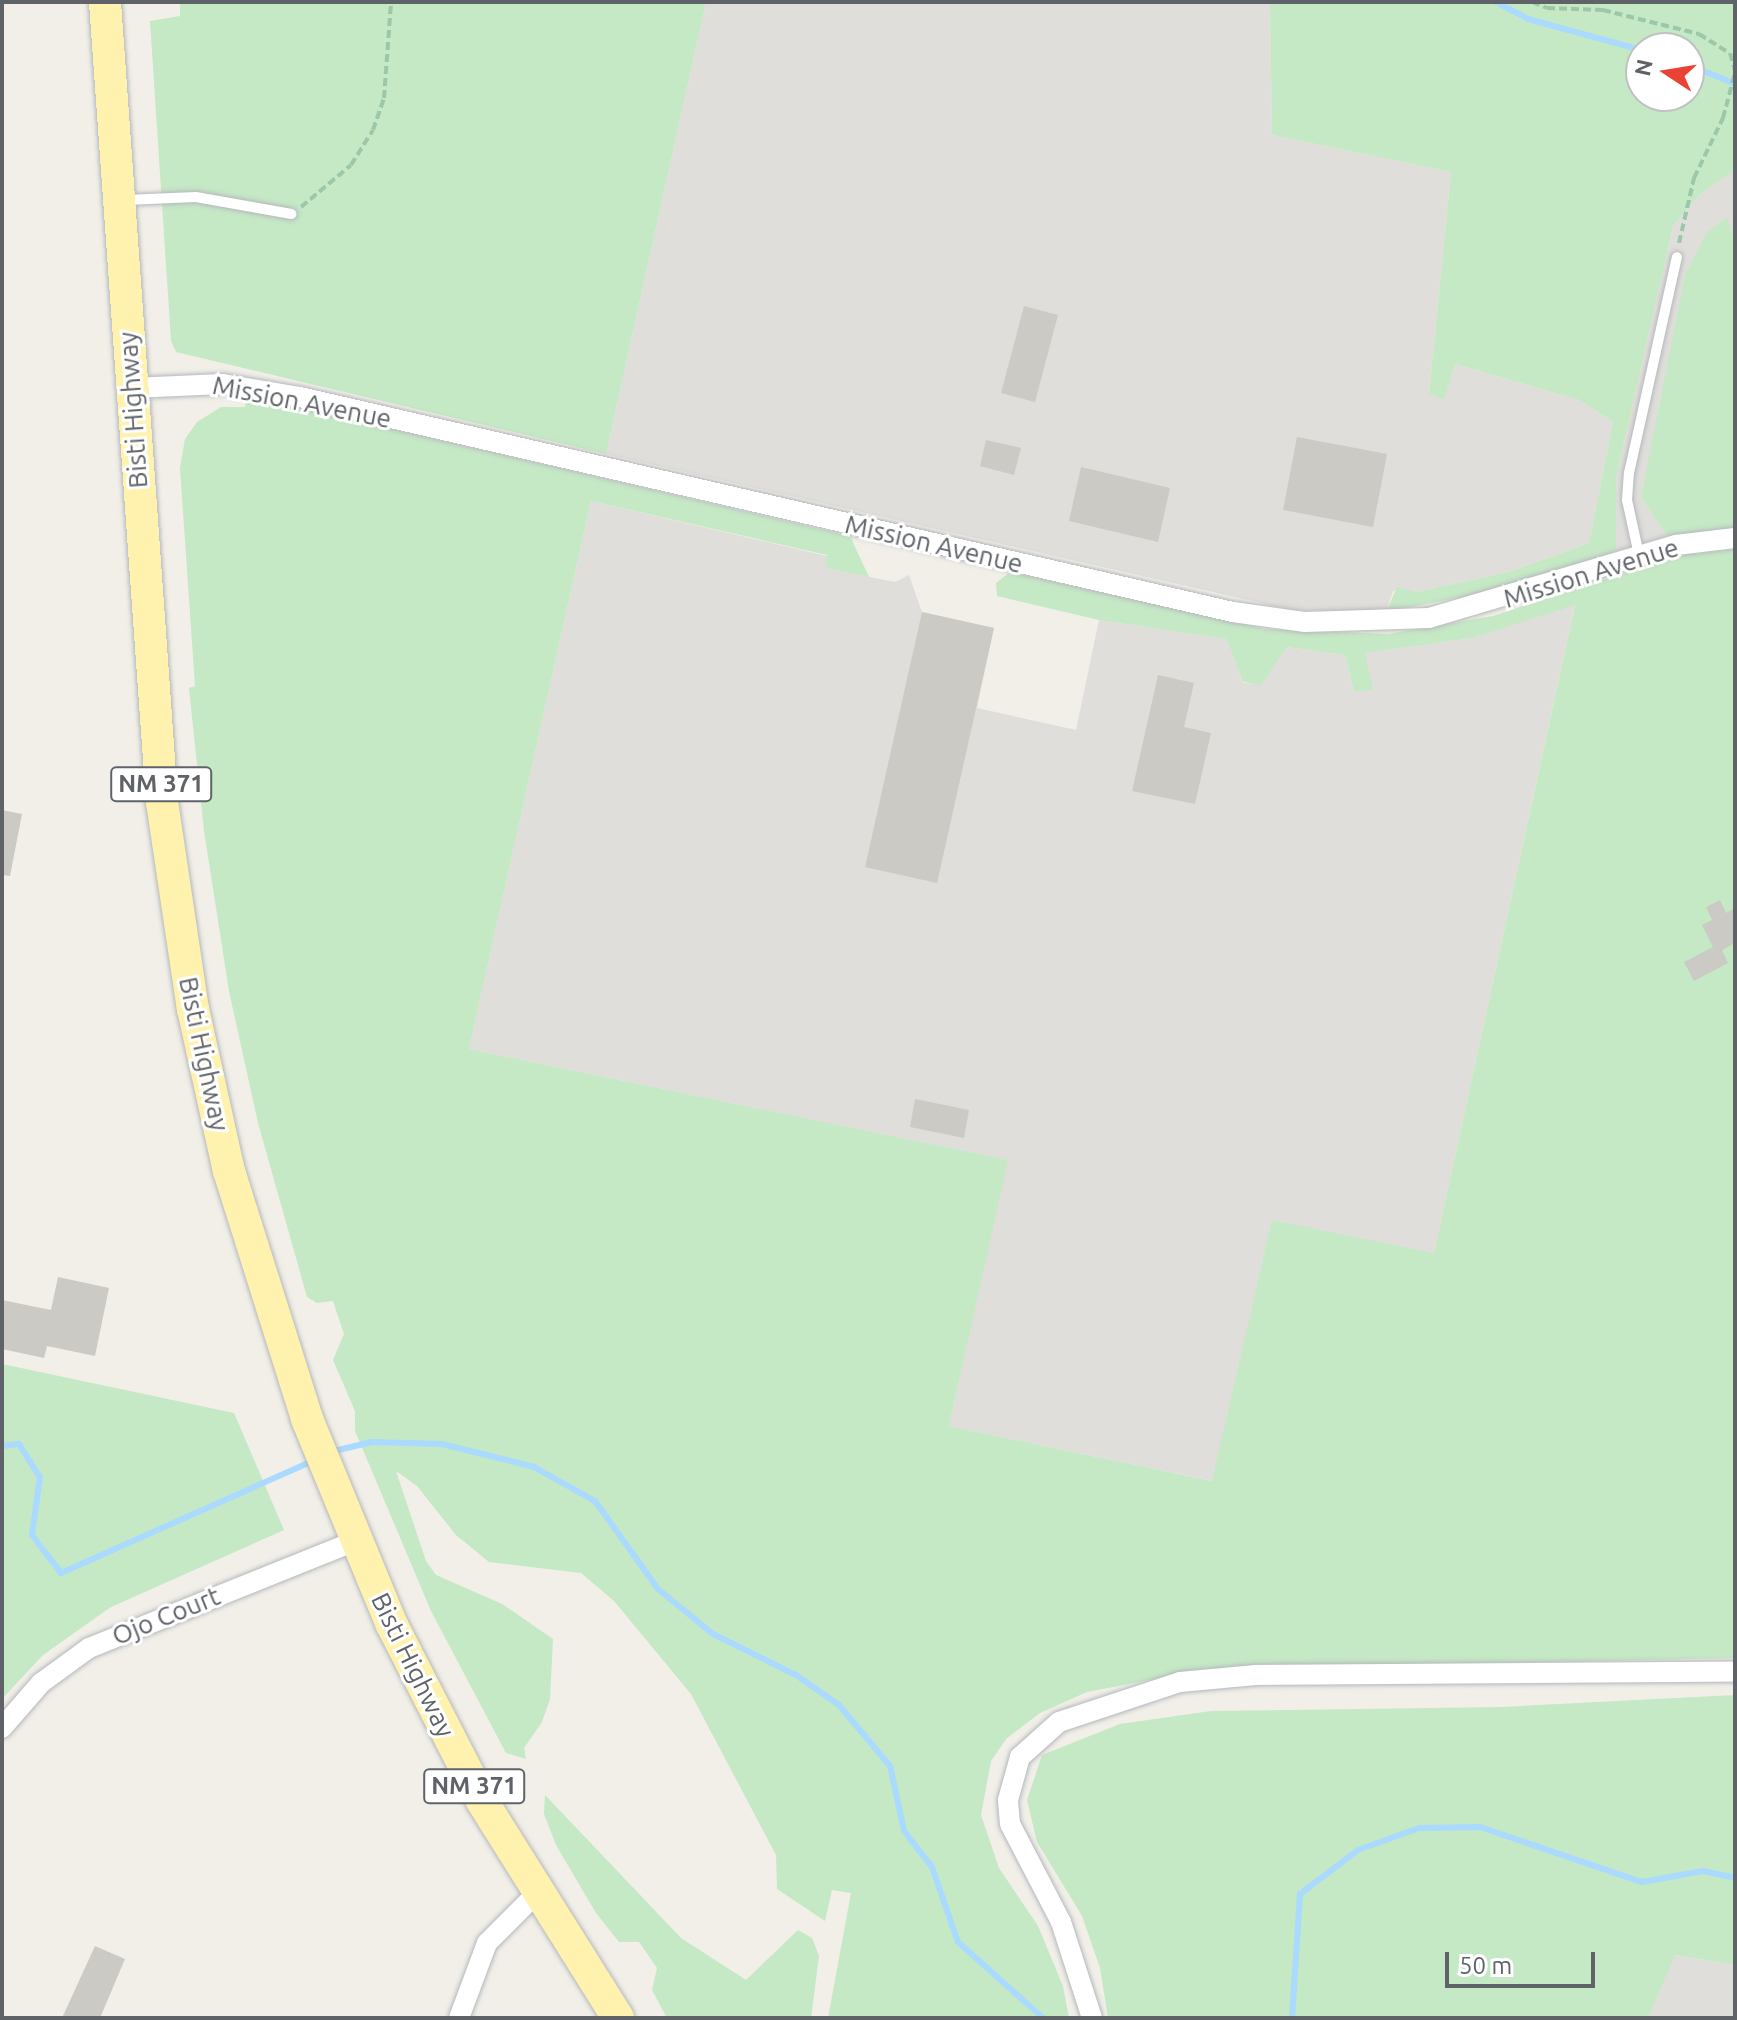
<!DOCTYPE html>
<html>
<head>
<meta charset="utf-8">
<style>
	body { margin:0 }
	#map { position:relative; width:1737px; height:2020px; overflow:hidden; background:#f1efe8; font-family:Ubuntu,sans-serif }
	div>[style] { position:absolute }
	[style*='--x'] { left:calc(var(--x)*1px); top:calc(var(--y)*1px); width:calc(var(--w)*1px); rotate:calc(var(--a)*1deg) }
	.industrial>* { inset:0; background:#e0deda }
	.green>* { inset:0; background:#c5e8c5 }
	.stream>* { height:6px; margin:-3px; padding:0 3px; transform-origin:3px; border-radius:3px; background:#aadaff }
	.building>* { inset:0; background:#cccac5 }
	.path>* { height:4px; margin-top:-2px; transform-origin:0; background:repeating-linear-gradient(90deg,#9cc7a9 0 8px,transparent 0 12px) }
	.roads { filter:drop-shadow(0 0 2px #b5b8bc) drop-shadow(0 0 2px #b5b8bc) }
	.lane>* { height:10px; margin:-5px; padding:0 5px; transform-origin:5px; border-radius:5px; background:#fff }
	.street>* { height:20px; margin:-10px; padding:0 10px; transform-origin:10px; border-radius:10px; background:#fff }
	.primary>* { height:32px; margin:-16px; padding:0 16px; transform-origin:16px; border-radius:16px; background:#fff2af }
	span { translate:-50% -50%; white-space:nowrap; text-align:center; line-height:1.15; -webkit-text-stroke:6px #fff; paint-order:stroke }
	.shield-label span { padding:2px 6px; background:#fff; border:2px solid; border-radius:6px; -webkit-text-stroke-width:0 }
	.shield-label { font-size:24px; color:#5f6368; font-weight:700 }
	.street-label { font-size:26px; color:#5f6368 }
	.frame { position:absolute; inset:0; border:4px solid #5f6368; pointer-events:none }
	.north { position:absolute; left:1625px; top:32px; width:80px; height:80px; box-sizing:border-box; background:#fff; border:2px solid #bfc1c3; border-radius:50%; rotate:282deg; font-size:22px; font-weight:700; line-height:32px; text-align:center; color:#5f6368 }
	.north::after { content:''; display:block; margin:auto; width:28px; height:36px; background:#ea4335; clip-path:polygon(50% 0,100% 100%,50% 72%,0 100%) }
	.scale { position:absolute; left:1445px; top:1952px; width:150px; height:36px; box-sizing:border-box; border:4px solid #5f6368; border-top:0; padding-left:10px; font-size:24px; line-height:28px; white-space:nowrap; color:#5f6368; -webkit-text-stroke:6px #fff; paint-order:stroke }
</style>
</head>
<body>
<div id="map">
	<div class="industrial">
		<i style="clip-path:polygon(706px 2px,1270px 2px,1272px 135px,1451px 172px,1429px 394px,1455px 364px,1579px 400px,1613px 422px,1589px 543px,1512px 571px,1417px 592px,1393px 591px,1386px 612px,1292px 610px,606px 454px)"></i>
		<i style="clip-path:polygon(1735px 170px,1735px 239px,1727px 218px,1641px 497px,1667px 536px,1616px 551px,1616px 478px,1673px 226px,1699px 195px)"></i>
		<i style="clip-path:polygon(591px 501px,827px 556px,825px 568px,895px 582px,909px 575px,922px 612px,994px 628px,977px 708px,1076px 730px,1099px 620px,1228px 639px,1243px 683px,1261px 684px,1287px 647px,1345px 655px,1354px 691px,1364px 653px,1473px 638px,1575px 604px,1434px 1253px,1272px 1221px,1213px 1481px,949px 1426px,1007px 1160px,469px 1049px)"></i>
		<i style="clip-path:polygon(1674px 1955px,1735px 1965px,1735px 2018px,1648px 2018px)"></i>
	</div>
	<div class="green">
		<i style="clip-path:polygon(180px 2px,706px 2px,606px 454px,176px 352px,171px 341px,150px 21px,180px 16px)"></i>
		<i style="clip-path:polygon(evenodd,1270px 2px,1735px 2px,1735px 170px,1699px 195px,1673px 226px,1616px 478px,1616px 551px,1497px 590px,1386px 612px,1397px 587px,1417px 592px,1512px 571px,1589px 543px,1613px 422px,1579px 400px,1455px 364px,1444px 399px,1429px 394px,1451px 172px,1272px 135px,1270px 2px,1641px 48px,1689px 48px,1689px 96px,1641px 96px,1641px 48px)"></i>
		<i style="clip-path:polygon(1727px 217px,1735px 239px,1735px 528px,1667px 536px,1641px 497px,1685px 275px,1707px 232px)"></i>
		<i style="clip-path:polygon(246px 401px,298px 407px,850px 536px,869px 577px,825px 568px,827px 555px,591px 501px,469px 1049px,1008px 1160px,949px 1426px,1212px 1481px,1272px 1220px,1434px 1253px,1575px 605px,1473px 638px,1365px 653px,1373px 690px,1354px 691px,1345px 655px,1287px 647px,1261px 685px,1243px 682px,1227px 639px,1099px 620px,997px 596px,996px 583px,1010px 572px,1265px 629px,1388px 634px,1493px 616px,1675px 556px,1735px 549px,1735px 1658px,1207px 1669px,1087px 1692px,1040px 1713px,1007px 1738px,991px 1761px,981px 1815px,999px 1868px,1038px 1926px,1063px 1986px,1069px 2018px,828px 2018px,851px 1893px,832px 1890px,825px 1921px,777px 1889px,776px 1855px,691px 1694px,614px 1601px,581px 1573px,489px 1562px,456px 1535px,417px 1486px,396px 1471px,426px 1561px,436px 1575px,502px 1604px,553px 1639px,550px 1699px,542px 1722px,524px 1748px,526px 1759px,506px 1753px,431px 1611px,355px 1431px,355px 1411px,333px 1360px,344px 1334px,333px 1301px,317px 1303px,307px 1297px,258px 1123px,229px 991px,204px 831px,189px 688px,195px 686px,180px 468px,185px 439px,197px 422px,221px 407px,245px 407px)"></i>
		<i style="clip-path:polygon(2px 1364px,234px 1413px,284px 1530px,111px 1607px,43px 1655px,2px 1699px)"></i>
		<i style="clip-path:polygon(1735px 1695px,1735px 1965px,1675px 1955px,1648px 2018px,1108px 2018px,1100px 1968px,1082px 1916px,1037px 1842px,1027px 1800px,1042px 1755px,1120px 1724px,1211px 1711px,1502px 1707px)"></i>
		<i style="clip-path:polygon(545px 1795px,681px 1938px,746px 1980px,798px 1930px,812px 1938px,819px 1956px,811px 2018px,667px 2018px,652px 1990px,657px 1968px,639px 1942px,619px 1942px,596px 1913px,556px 1845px,544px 1814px)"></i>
	</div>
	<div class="stream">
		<i style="--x:1496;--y:2;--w:36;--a:28"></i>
		<i style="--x:1528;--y:19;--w:117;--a:15.3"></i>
		<i style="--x:1689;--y:65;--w:50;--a:22.4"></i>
		<i style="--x:2;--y:1446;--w:17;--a:-7"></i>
		<i style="--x:19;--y:1444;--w:39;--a:58"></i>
		<i style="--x:40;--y:1477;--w:59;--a:97.9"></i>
		<i style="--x:32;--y:1535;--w:48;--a:52.7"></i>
		<i style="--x:61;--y:1573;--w:276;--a:-24"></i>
		<i style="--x:330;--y:1452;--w:43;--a:-13.4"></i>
		<i style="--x:372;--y:1442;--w:70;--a:1.6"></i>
		<i style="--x:442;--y:1444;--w:95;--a:14"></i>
		<i style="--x:534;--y:1467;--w:70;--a:29.1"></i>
		<i style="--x:595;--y:1501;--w:108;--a:54.4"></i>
		<i style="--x:658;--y:1589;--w:71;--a:39.3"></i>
		<i style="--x:713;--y:1634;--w:93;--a:26.3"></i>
		<i style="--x:796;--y:1675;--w:52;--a:34.9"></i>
		<i style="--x:839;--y:1705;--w:80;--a:50.1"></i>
		<i style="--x:890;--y:1766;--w:66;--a:77.8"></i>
		<i style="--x:904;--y:1831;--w:46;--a:52.1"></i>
		<i style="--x:932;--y:1867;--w:79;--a:70.9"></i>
		<i style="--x:958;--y:1942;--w:114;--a:41.8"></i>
		<i style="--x:1292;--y:2018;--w:124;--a:-86.3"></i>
		<i style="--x:1300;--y:1894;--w:73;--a:-37.2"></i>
		<i style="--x:1358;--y:1850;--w:65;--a:-19.8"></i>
		<i style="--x:1419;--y:1828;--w:61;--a:-0.9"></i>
		<i style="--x:1480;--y:1827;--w:171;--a:18.8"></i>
		<i style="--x:1642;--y:1882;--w:62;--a:-10.2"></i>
		<i style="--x:1703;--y:1871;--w:33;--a:12"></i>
	</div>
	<div class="building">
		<i style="clip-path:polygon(1024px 306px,1058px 315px,1035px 402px,1001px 393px)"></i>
		<i style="clip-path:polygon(1297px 437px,1387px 454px,1373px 527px,1283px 510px)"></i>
		<i style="clip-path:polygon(986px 440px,1021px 448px,1014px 475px,980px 466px)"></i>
		<i style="clip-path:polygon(1081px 467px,1170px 488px,1158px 542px,1069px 521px)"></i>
		<i style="clip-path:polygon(922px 612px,994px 628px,937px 883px,865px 867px)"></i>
		<i style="clip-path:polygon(1158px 675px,1194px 683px,1184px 727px,1211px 733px,1195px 804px,1132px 791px)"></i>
		<i style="clip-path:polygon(2px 810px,22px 814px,10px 876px,2px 875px)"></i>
		<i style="clip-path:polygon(1720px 900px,1726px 913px,1735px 908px,1735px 943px,1722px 950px,1728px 963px,1694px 981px,1684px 962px,1713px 947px,1702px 925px,1712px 920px,1706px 907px)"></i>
		<i style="clip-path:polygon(915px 1099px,969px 1110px,964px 1138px,910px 1127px)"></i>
		<i style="clip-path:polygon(58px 1277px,109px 1288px,95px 1356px,47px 1346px,44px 1358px,2px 1349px,2px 1300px,51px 1310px)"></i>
		<i style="clip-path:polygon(95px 1946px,125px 1959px,100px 2018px,62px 2018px)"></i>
	</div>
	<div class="path">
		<i style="--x:1532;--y:2;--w:16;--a:22"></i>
		<i style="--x:1547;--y:8;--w:56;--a:2"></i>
		<i style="--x:1603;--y:10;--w:99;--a:14"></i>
		<i style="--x:1699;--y:34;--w:36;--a:32"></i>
		<i style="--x:1730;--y:53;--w:19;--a:74"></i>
		<i style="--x:301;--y:207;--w:65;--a:-40"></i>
		<i style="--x:351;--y:165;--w:41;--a:-57.8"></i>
		<i style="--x:373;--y:130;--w:34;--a:-71"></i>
		<i style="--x:384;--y:98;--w:96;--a:-85.8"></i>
		<i style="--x:1679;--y:243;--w:67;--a:-77"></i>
		<i style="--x:1694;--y:178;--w:67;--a:-64.2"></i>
		<i style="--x:1723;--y:118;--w:47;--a:-75.1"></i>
	</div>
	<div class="roads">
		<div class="lane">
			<i style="--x:125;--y:200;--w:71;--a:-2.4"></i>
			<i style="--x:196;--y:197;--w:97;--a:10.1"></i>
			<i style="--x:1639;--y:555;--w:56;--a:-102.3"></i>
			<i style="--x:1627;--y:500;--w:27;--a:-86"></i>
			<i style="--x:1629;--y:473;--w:221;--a:-77.5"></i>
		</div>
		<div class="street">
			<i style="--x:131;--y:388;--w:92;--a:-2.5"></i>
			<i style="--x:223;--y:384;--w:78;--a:9.6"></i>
			<i style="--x:300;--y:397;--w:957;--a:12.98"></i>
			<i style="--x:1233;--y:612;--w:73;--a:7.9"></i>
			<i style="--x:1305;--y:622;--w:124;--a:-1.8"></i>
			<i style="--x:1429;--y:618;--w:258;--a:-16.5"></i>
			<i style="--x:1676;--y:545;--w:59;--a:-6.8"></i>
			<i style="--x:2;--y:1728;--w:60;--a:-49.1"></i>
			<i style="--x:41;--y:1683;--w:59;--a:-36.1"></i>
			<i style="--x:89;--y:1648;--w:287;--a:-21.9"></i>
			<i style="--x:459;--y:2018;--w:80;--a:-69.5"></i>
			<i style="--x:487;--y:1943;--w:71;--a:-45"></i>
			<i style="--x:1092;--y:2018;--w:101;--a:-107.9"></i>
			<i style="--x:1061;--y:1922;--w:110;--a:-117.5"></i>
			<i style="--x:1010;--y:1824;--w:24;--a:-95"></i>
			<i style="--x:1008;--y:1800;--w:45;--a:-74.4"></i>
			<i style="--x:1020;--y:1757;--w:52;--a:-41.9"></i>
			<i style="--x:1059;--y:1722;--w:127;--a:-18.3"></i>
			<i style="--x:1180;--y:1682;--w:76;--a:-5.3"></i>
			<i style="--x:1256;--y:1675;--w:479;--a:-0.4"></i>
		</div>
		<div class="primary">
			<i style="--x:105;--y:2;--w:802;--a:85.92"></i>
			<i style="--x:162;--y:802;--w:209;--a:81.5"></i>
			<i style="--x:193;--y:1009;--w:166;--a:77.5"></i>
			<i style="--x:229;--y:1171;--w:260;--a:72.5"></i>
			<i style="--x:307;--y:1419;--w:221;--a:67.6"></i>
			<i style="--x:391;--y:1623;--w:200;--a:62.9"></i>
			<i style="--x:482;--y:1801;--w:256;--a:57.9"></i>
		</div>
	</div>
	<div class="shield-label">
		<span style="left:161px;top:784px">NM 371</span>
		<span style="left:474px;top:1786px">NM 371</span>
	</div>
	<div class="street-label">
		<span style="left:302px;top:402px;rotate:11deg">Mission Avenue</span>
		<span style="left:133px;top:410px;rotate:-94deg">Bisti Highway</span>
		<span style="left:934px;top:544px;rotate:13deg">Mission Avenue</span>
		<span style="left:1591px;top:573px;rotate:-17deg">Mission Avenue</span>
		<span style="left:204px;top:1054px;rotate:78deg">Bisti Highway</span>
		<span style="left:166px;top:1616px;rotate:-22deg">Ojo Court</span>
		<span style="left:413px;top:1665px;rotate:64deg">Bisti Highway</span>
	</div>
	<div class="frame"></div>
	<div class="north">N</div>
	<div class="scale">50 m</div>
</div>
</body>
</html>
